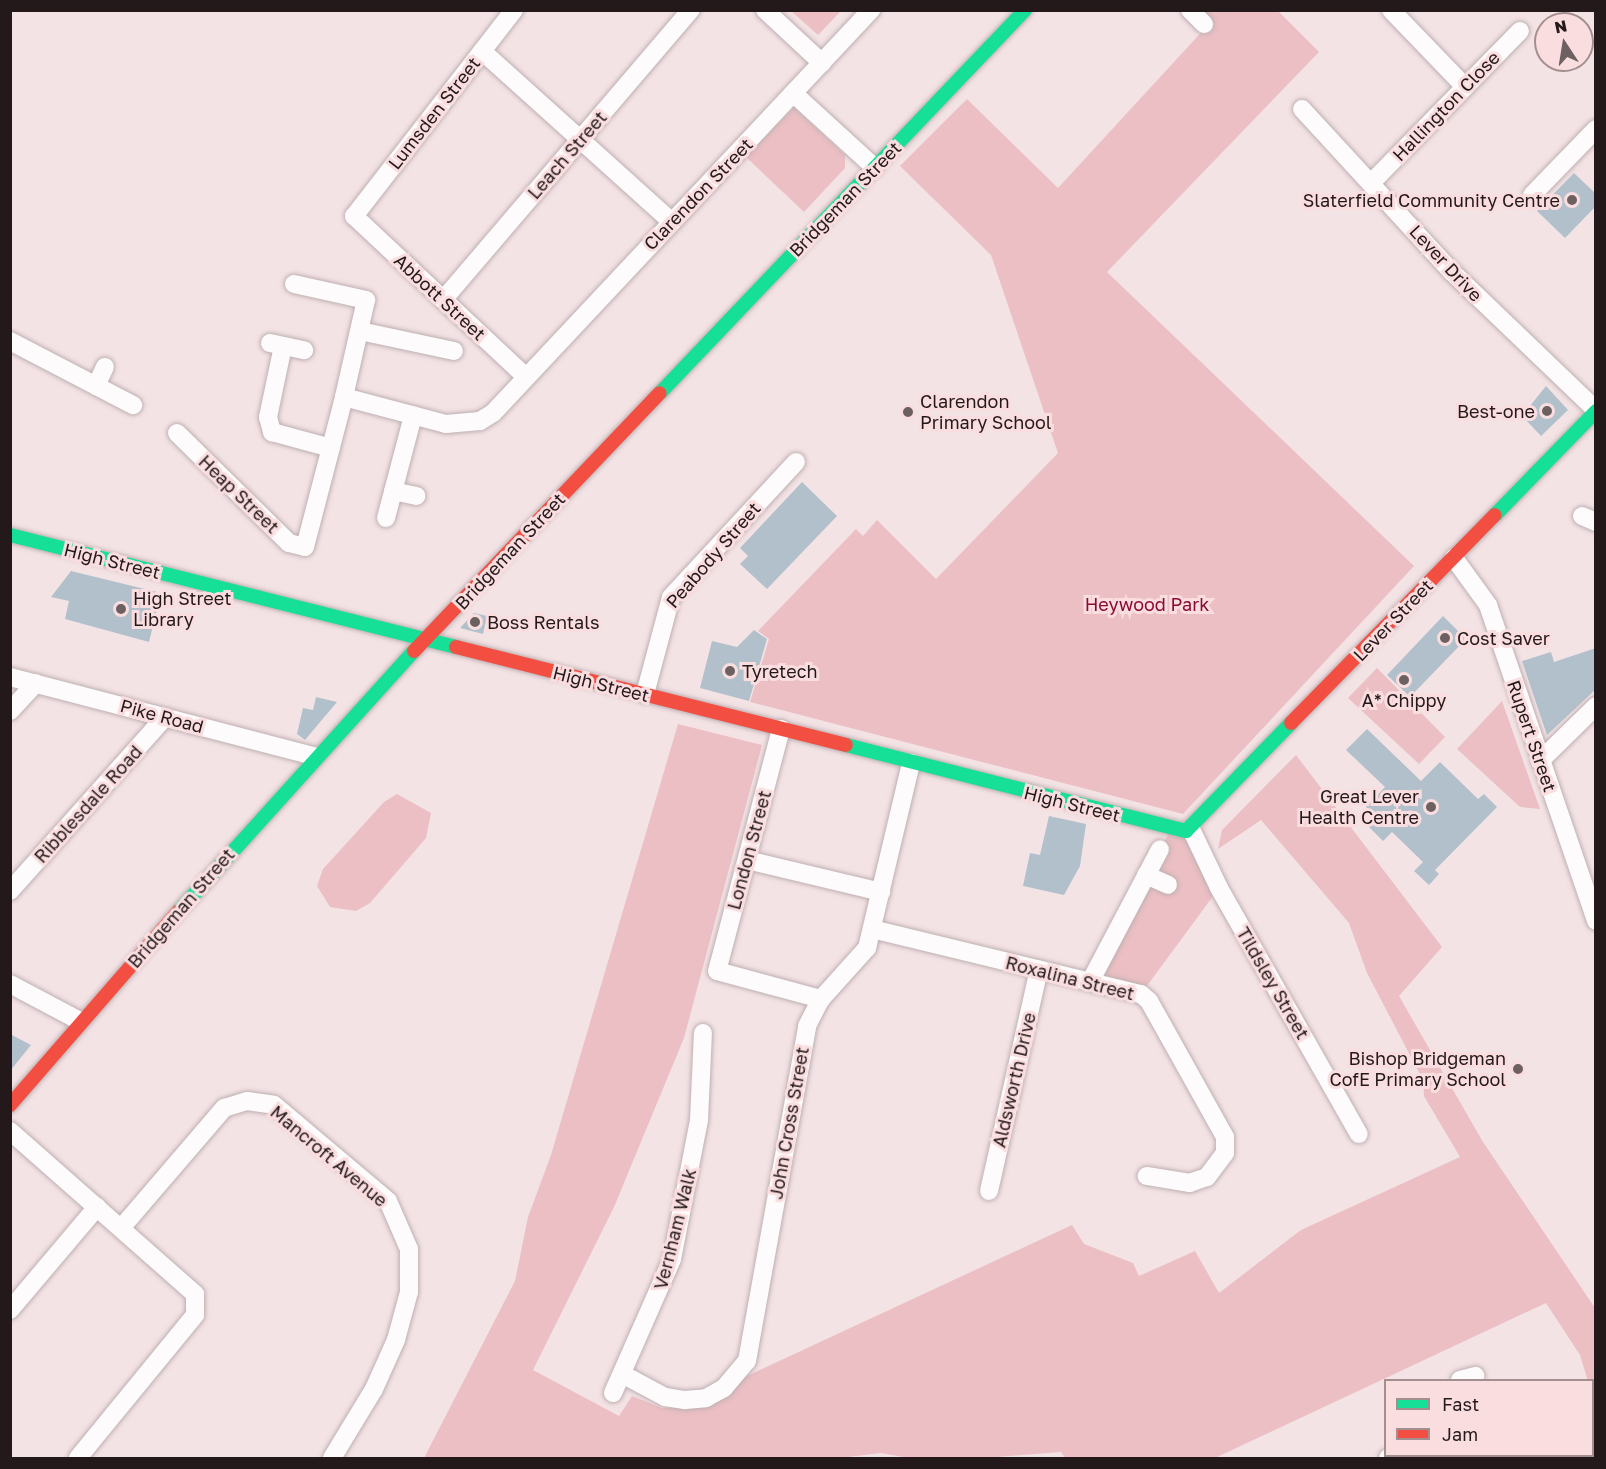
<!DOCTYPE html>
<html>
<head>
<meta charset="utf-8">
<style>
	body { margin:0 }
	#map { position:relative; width:1606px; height:1469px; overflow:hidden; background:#f4e3e5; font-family:"Golos Text",sans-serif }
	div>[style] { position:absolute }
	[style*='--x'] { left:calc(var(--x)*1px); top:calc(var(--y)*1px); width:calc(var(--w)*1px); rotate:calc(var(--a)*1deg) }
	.green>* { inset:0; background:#ebbfc3 }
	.building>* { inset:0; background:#b1c0cb }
	.roads { filter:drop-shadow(0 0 2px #beb0b2) drop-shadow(0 0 2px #beb0b2) }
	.street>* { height:18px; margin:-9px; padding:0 9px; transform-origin:9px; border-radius:9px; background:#fdfbfb }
	.fast>* { height:14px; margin:-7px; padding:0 7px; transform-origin:7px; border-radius:7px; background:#16e098 }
	.jam>* { height:14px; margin:-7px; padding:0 7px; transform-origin:7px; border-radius:7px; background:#f24e42 }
	.dots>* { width:16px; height:16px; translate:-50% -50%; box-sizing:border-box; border:3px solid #fadddf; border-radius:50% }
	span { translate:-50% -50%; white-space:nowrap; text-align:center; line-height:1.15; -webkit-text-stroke:6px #fadddf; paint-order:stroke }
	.street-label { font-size:18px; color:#23191a }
	.poi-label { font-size:18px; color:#23191a }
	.right { translate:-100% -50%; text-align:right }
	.left { translate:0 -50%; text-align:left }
	.park-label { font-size:18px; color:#8b0a32 }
	.frame { position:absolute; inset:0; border:12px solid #23191a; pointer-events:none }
	.legend { position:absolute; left:1384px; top:1379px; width:210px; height:78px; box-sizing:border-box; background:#fadddf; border:2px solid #a48f90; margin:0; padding:8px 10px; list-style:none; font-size:18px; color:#23191a }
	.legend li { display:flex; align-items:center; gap:12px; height:30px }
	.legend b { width:30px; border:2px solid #a48f90 }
	.north { position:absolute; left:1534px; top:12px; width:60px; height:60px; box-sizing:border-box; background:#fadddf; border:2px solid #a48f90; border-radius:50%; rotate:348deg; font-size:16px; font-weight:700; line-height:24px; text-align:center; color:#23191a }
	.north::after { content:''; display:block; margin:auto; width:21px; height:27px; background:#6c6061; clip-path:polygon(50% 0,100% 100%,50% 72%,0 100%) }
</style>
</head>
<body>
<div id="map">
	<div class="green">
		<i style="clip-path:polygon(791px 11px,841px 11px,818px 35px)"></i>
		<i style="clip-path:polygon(1196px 11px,1278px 11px,1319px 52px,1107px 272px,1414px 566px,1183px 814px,750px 702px,769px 639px,758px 631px,856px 529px,863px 536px,877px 520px,936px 579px,1058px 453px,991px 255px,900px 166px,967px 99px,1058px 188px,1209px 24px)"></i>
		<i style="clip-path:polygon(794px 107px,845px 155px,845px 168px,804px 212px,746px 157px)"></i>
		<i style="clip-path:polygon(1377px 668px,1445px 737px,1419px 764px,1348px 698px)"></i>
		<i style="clip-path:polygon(1502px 701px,1540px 809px,1520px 807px,1457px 749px)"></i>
		<i style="clip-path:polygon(678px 724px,762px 745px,684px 1038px,614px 1207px,533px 1370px,619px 1416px,632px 1396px,662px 1408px,707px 1407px,747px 1376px,1072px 1225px,1084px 1244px,1133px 1263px,1139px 1276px,1195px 1251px,1219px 1293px,1301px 1230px,1460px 1157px,1424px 1096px,1423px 1080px,1367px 973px,1349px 923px,1261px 820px,1218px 849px,1222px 830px,1296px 755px,1442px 947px,1399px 996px,1483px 1142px,1595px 1308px,1595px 1404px,1580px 1355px,1546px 1303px,1215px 1458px,1065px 1458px,1061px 1452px,984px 1458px,909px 1458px,881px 1453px,839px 1458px,424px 1458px,515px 1281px,528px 1217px,551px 1155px)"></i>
		<i style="clip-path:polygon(397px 794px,431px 813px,426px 838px,370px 903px,356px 911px,330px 907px,317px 886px,323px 869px,384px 802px)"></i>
		<i style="clip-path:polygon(1171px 829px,1191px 829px,1219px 888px,1141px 994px,1090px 982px)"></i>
	</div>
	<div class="building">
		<i style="clip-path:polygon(1574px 173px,1596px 194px,1596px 206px,1565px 238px,1537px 211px)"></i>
		<i style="clip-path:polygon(1546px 386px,1568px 410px,1541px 436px,1522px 416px)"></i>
		<i style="clip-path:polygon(802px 482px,837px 516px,767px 589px,740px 564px,748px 556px,740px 548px)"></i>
		<i style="clip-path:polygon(71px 571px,161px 593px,149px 642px,65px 619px,69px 601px,51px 597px)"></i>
		<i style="clip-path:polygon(474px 613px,487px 616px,483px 634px,460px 628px)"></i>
		<i style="clip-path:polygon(1443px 616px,1466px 639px,1410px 697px,1387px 675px)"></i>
		<i style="clip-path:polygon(754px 630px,767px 639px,749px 701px,700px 688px,712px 641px,737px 647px)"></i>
		<i style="clip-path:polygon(1596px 648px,1596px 689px,1547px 735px,1522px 661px,1551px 652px,1554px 662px)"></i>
		<i style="clip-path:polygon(316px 697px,337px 702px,305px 740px,297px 734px,303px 708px,313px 710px)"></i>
		<i style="clip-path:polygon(1367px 729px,1421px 781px,1440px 762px,1478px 799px,1484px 794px,1497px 807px,1435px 870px,1439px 874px,1429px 885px,1414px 871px,1423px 862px,1392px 832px,1383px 841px,1365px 823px,1373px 814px,1366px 807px,1385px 787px,1346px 750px)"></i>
		<i style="clip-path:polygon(1049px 816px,1086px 824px,1080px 866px,1064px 895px,1023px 886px,1030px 853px,1040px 855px)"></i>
		<i style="clip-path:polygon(10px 1034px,31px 1045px,10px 1071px)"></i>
	</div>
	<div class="roads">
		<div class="street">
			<i style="--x:514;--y:10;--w:261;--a:127.8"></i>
			<i style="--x:354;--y:216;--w:236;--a:43.1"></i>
			<i style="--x:765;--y:10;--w:78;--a:42.9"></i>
			<i style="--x:1190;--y:10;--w:20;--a:45"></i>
			<i style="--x:1391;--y:10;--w:107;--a:46.1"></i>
			<i style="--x:482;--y:51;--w:254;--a:42"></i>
			<i style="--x:793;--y:93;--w:110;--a:42.4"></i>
			<i style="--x:1302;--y:109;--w:222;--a:47.4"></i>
			<i style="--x:1452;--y:272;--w:199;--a:43.8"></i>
			<i style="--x:1373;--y:181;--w:210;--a:-45.6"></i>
			<i style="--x:1532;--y:195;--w:92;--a:-45.9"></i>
			<i style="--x:294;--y:284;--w:74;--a:12.5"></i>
			<i style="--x:366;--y:300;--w:99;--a:102.8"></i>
			<i style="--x:443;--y:300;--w:382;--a:-49.5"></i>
			<i style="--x:360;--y:331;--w:96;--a:12"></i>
			<i style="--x:10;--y:341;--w:139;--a:27.5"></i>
			<i style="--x:270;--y:343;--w:35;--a:12"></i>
			<i style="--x:283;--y:346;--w:73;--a:101.9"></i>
			<i style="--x:268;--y:417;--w:16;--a:75"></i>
			<i style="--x:272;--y:432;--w:61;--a:15.2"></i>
			<i style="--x:96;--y:386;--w:21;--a:-65"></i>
			<i style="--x:177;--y:433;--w:157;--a:44.5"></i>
			<i style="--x:289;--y:543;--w:16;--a:14"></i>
			<i style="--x:305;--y:547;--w:155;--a:-75.4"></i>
			<i style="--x:344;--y:397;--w:106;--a:14.8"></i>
			<i style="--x:446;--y:424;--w:34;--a:-5"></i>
			<i style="--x:480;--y:421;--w:15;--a:-32"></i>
			<i style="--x:493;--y:413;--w:553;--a:-46.83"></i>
			<i style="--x:393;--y:491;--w:24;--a:12"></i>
			<i style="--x:1582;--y:516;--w:15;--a:23"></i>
			<i style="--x:386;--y:518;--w:106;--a:-75.2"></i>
			<i style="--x:1454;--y:558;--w:58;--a:54.1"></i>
			<i style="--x:1488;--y:605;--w:334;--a:71.1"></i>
			<i style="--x:10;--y:677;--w:314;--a:14.6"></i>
			<i style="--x:645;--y:694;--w:100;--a:-75"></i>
			<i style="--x:671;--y:597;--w:184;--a:-47.2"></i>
			<i style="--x:10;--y:711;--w:38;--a:-47"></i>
			<i style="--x:781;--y:729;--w:250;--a:104.8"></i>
			<i style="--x:717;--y:971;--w:108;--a:15.1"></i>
			<i style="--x:1540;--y:761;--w:78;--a:-44.5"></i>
			<i style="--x:1191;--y:829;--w:65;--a:64.6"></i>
			<i style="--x:1219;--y:888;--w:283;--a:60.4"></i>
			<i style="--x:747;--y:860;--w:138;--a:13.4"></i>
			<i style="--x:1146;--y:875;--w:24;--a:24"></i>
			<i style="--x:10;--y:891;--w:233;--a:-48.3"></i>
			<i style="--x:872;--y:929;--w:277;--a:13.6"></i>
			<i style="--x:1141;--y:994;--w:11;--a:41"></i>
			<i style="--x:1149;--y:1001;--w:156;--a:60.8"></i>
			<i style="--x:1225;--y:1137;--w:16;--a:90"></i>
			<i style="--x:1225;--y:1153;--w:30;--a:127"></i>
			<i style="--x:1207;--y:1177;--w:18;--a:161"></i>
			<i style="--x:1190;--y:1183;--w:44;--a:-170.8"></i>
			<i style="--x:1090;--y:982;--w:150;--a:-62.2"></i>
			<i style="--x:10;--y:984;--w:79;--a:27.9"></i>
			<i style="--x:10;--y:1131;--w:247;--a:41.4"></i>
			<i style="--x:195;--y:1294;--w:21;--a:90"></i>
			<i style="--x:195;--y:1315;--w:185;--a:129.3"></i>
			<i style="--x:989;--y:1191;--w:227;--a:-77.3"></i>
			<i style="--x:122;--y:1227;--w:157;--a:-49.4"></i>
			<i style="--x:224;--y:1108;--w:24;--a:-17"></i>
			<i style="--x:247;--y:1101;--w:27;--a:8"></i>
			<i style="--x:274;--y:1105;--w:149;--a:40.1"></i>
			<i style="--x:388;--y:1201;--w:52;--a:66.4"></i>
			<i style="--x:409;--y:1249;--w:43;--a:90"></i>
			<i style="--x:409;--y:1292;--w:50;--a:105.2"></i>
			<i style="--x:396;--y:1340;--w:54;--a:114.2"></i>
			<i style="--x:374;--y:1389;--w:81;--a:121.3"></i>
			<i style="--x:10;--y:1310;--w:135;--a:-49.8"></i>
			<i style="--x:622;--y:1374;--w:49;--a:28.1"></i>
			<i style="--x:665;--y:1397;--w:20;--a:9"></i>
			<i style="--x:685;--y:1400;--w:21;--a:-5"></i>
			<i style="--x:706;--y:1398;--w:21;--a:-29"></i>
			<i style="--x:724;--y:1388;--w:35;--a:-50"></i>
			<i style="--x:747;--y:1361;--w:340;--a:-79.8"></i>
			<i style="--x:807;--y:1026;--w:30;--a:-63"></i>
			<i style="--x:821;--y:999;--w:69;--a:-48"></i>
			<i style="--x:867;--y:948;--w:190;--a:-76.6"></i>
			<i style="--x:1460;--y:1380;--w:16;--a:-15"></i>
			<i style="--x:613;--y:1393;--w:146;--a:-66.2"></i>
			<i style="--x:672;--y:1259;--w:142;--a:-79"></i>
			<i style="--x:699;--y:1120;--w:87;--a:-87.4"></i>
			<i style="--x:1440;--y:1456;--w:2;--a:63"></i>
			<i style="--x:1388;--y:1458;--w:10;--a:-11"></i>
		</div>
		<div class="fast">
			<i style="--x:660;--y:393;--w:529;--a:-46.38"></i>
			<i style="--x:1495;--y:515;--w:145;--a:-45.8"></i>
			<i style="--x:10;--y:535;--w:460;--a:14.1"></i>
			<i style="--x:846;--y:745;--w:351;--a:14.2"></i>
			<i style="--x:1186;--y:831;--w:151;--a:-45.8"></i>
			<i style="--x:178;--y:912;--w:352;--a:-47.9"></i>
		</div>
		<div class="jam">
			<i style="--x:456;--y:647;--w:402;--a:14.1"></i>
			<i style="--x:414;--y:651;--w:356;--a:-46.4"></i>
			<i style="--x:1291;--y:723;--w:291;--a:-45.6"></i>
			<i style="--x:10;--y:1105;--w:256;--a:-49"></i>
		</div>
	</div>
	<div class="dots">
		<i style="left:1572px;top:200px;background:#6c6061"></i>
		<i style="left:1547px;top:411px;background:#6c6061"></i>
		<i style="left:908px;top:412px;background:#6c6061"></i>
		<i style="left:121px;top:609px;background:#6c6061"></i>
		<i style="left:475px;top:622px;background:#6c6061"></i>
		<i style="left:1445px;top:638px;background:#6c6061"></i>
		<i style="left:730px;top:671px;background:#6c6061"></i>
		<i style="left:1404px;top:680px;background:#6c6061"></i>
		<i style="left:1431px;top:807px;background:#6c6061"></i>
		<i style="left:1518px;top:1069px;background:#6c6061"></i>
	</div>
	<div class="street-label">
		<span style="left:1446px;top:106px;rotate:-46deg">Hallington Close</span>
		<span style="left:434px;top:113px;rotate:-52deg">Lumsden Street</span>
		<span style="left:567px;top:155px;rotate:-49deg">Leach Street</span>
		<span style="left:698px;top:194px;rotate:-46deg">Clarendon Street</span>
		<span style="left:845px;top:199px;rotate:-46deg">Bridgeman Street</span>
		<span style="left:1446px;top:263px;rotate:47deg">Lever Drive</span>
		<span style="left:440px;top:297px;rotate:43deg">Abbott Street</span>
		<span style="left:239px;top:494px;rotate:44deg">Heap Street</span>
		<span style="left:510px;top:551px;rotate:-47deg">Bridgeman Street</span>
		<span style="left:713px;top:555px;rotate:-49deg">Peabody Street</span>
		<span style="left:112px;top:561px;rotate:14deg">High Street</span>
		<span style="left:1393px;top:620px;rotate:-46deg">Lever Street</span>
		<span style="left:601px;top:684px;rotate:14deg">High Street</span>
		<span style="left:162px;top:716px;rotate:15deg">Pike Road</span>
		<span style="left:1532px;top:736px;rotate:71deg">Rupert Street</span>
		<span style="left:88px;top:804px;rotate:-48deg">Ribblesdale Road</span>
		<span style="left:1072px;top:804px;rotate:14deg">High Street</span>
		<span style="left:749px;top:850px;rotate:-75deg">London Street</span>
		<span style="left:181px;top:908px;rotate:-49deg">Bridgeman Street</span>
		<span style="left:1070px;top:978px;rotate:14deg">Roxalina Street</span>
		<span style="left:1273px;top:983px;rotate:60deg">Tildsley Street</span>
		<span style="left:1014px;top:1080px;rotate:-77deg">Aldsworth Drive</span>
		<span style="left:789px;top:1123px;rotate:-80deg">John Cross Street</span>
		<span style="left:329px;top:1156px;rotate:40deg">Mancroft Avenue</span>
		<span style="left:675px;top:1229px;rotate:-76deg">Vernham Walk</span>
	</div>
	<div class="poi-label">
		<span class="right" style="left:1560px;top:200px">Slaterfield Community Centre</span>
		<span class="left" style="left:920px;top:412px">Clarendon<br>Primary School</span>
		<span class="right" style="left:1535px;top:411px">Best-one</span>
		<span class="left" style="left:133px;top:609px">High Street<br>Library</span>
		<span class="left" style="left:487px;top:622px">Boss Rentals</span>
		<span class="left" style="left:1457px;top:638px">Cost Saver</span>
		<span class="left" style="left:742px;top:671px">Tyretech</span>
		<span style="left:1404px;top:700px">A* Chippy</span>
		<span class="right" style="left:1419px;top:807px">Great Lever<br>Health Centre</span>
		<span class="right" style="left:1506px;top:1069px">Bishop Bridgeman<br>CofE Primary School</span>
	</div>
	<div class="park-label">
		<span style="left:1147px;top:604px">Heywood Park</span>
	</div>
	<div class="frame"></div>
	<ul class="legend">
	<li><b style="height:8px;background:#16e098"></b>Fast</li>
	<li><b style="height:8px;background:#f24e42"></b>Jam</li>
	</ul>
	<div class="north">N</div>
</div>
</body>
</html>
